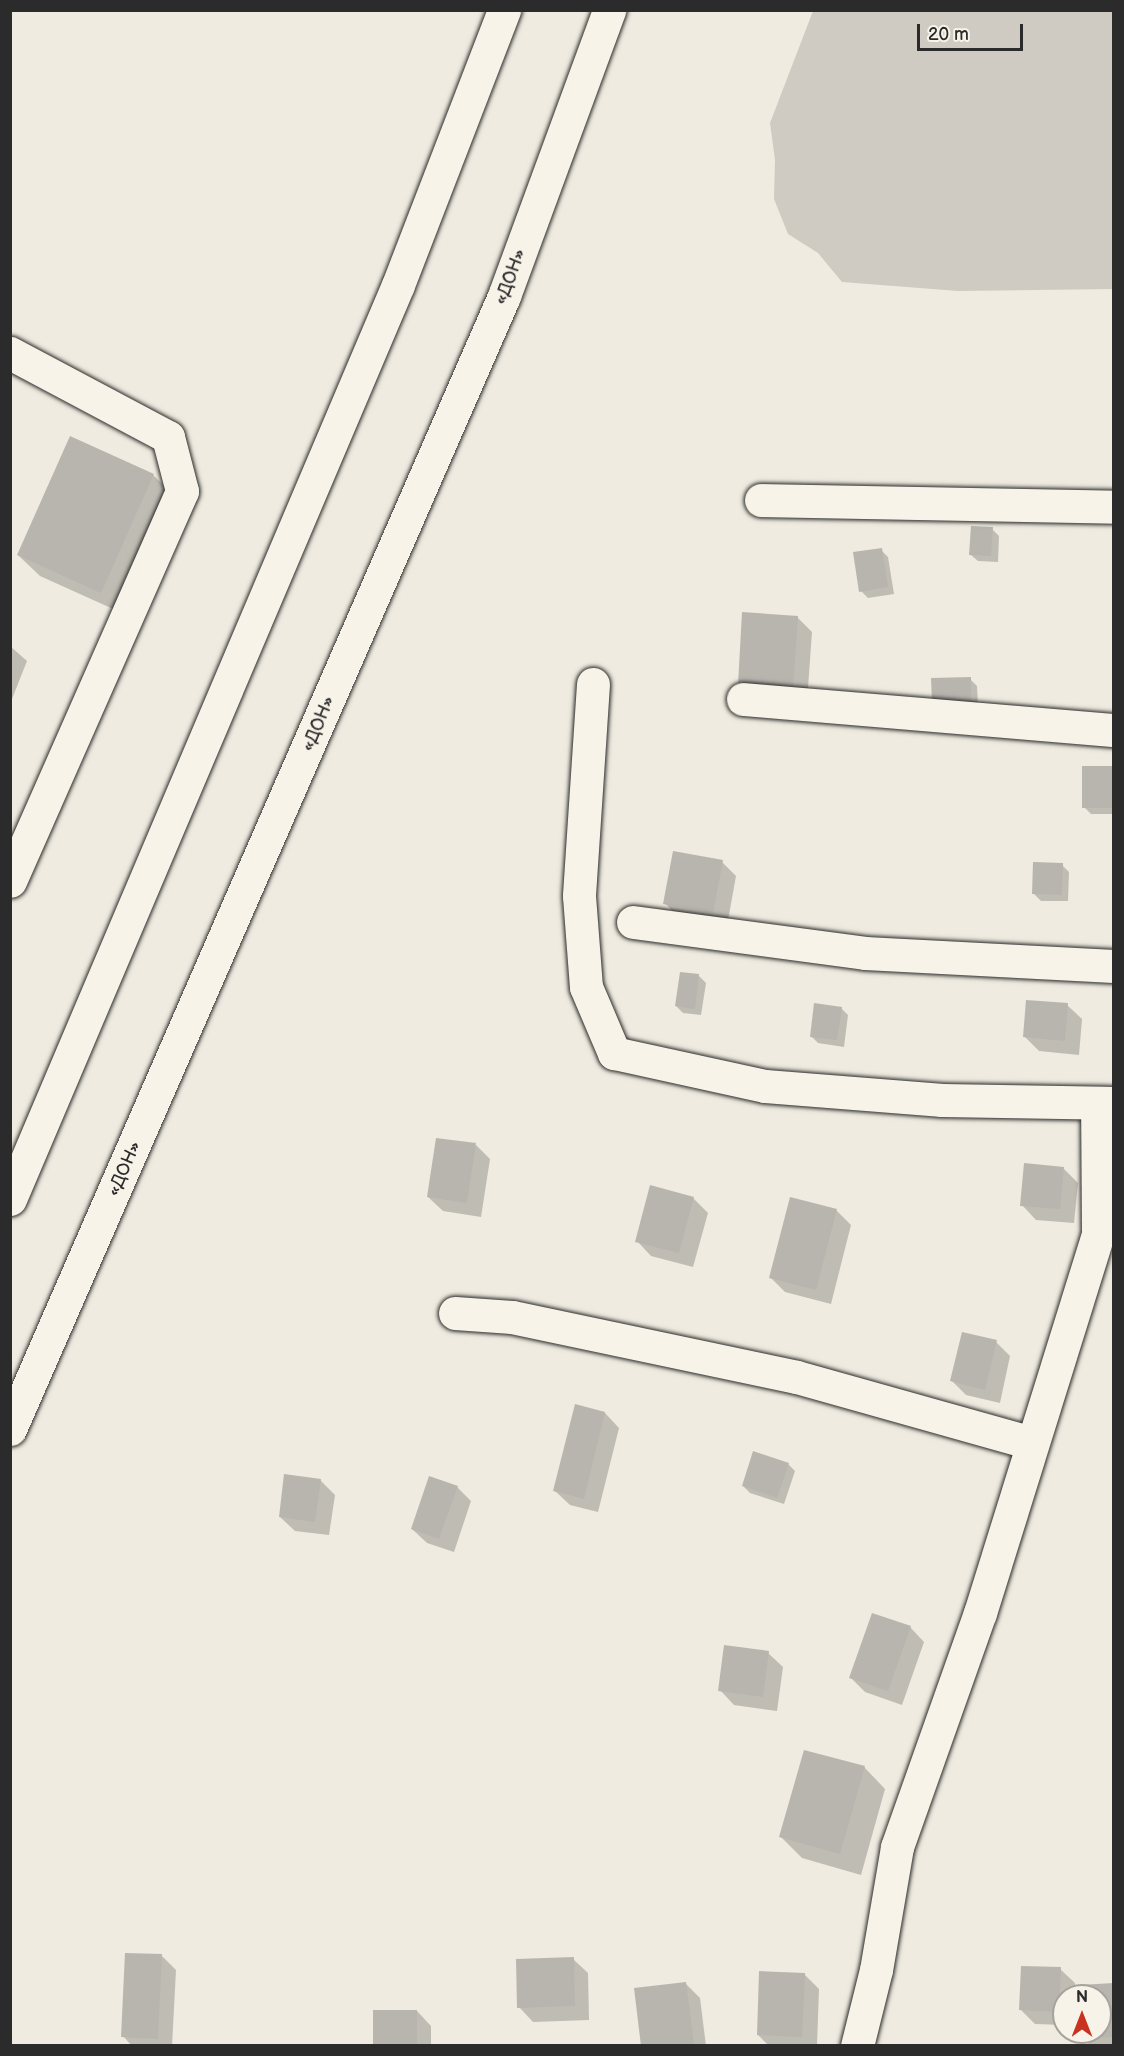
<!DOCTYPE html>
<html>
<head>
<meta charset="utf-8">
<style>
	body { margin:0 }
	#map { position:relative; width:1124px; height:2056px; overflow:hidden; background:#efebe0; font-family:"Balsamiq Sans",sans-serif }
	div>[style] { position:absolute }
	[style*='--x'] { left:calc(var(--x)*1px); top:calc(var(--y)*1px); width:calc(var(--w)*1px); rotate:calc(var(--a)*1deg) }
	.green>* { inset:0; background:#cfcbc2 }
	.shadow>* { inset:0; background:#0003 }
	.building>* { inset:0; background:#b8b5ae }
	.roads { filter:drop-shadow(0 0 2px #2b2b2b) drop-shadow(0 0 2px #2b2b2b) }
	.minor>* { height:33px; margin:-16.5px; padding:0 16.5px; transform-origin:16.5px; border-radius:16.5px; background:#f7f3e8 }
	.highway>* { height:33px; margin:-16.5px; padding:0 16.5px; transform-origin:16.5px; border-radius:16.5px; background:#f7f3e8 }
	span { translate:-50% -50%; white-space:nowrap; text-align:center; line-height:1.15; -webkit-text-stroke:5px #f7f3e8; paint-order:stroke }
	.street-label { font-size:18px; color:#2b2b2b }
	.frame { position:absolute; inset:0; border:12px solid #2b2b2b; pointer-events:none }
	.north { position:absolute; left:1052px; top:1984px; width:60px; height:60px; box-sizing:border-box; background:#f7f3e8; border:2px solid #a5a39c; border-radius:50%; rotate:0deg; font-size:16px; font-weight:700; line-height:24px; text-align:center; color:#2b2b2b }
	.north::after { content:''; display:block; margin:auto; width:21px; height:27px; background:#c8321e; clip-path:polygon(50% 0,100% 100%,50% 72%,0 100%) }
	.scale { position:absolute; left:917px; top:24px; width:106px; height:27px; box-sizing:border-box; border:3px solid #2b2b2b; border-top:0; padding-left:8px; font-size:18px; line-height:21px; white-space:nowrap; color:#2b2b2b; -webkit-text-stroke:4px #f7f3e8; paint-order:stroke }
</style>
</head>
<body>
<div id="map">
	<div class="green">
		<i style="clip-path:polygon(813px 11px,1113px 11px,1113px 289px,958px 291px,842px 282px,818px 253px,788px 234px,774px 199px,775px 160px,770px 123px)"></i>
	</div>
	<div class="shadow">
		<i style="clip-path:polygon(153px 475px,175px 496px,122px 613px,40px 576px,18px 555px)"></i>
		<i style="clip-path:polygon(992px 529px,999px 536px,998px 562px,978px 561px,971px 555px)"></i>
		<i style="clip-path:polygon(881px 550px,888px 557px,894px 594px,868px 598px,861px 591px)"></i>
		<i style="clip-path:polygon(797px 617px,812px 632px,807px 702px,754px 699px)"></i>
		<i style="clip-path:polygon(10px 646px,27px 661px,10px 704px)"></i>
		<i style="clip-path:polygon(970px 679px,977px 686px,978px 707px,940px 708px)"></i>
		<i style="clip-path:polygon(1114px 768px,1114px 814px,1091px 814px,1084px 807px)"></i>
		<i style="clip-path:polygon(722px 862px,736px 876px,727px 926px,679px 918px,665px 903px)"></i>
		<i style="clip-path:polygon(1062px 865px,1069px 872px,1068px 901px,1041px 901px,1034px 894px)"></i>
		<i style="clip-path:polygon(699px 976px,706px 983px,701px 1015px,683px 1013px,676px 1006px)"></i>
		<i style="clip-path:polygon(1067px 1005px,1082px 1019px,1079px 1055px,1039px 1051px,1025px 1037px)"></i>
		<i style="clip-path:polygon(841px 1008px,848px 1015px,844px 1047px,818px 1043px,811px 1036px)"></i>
		<i style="clip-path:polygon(476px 1145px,490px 1159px,481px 1217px,443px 1211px,428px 1197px)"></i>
		<i style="clip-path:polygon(1063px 1168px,1078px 1183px,1074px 1223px,1036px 1220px,1022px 1205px)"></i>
		<i style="clip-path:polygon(693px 1198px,708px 1213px,693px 1267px,651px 1256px,637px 1241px)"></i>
		<i style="clip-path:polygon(836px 1210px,851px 1225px,831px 1304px,785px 1292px,771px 1278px)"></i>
		<i style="clip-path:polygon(996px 1342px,1010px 1356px,1000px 1403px,966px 1395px,952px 1381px)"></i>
		<i style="clip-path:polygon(576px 1406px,605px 1413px,619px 1428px,598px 1512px,570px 1505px,555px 1491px)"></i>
		<i style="clip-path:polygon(788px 1464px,795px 1471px,784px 1504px,750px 1493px,743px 1486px)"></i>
		<i style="clip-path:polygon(320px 1480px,335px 1495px,329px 1535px,295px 1531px,280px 1517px)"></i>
		<i style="clip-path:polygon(457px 1487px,471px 1501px,454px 1552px,427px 1543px,412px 1529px)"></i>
		<i style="clip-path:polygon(910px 1627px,924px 1642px,902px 1705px,865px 1692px,851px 1678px)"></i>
		<i style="clip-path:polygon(768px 1653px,783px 1667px,777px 1711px,734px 1705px,720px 1690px)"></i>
		<i style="clip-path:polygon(864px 1767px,885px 1789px,861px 1875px,802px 1858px,781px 1837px)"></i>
		<i style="clip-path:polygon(162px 1956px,176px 1970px,172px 2046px,132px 2046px,123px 2036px)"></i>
		<i style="clip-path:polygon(573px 1959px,588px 1973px,589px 2020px,533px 2022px,519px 2007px)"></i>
		<i style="clip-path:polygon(1060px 1969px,1075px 1983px,1074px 1996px,1064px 1996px,1064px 2025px,1035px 2024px,1020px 2009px)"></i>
		<i style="clip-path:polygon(804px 1974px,819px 1989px,817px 2046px,769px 2046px,758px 2035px)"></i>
		<i style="clip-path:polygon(685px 1983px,700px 1998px,706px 2046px,642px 2046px)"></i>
		<i style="clip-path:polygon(1114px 1985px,1114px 2046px,1090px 2046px,1081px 2032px,1100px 2032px,1100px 1996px,1081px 1996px)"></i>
		<i style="clip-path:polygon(417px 2011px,431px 2026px,431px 2046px,375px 2046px)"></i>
	</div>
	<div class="building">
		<i style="clip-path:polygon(70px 436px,154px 474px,101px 593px,17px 555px)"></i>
		<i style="clip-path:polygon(971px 526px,993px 527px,991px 556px,969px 555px)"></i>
		<i style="clip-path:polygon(882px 548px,888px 587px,859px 592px,853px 552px)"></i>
		<i style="clip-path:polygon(742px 612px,798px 616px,793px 688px,738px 685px)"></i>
		<i style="clip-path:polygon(971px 677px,971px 701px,932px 702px,931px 678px)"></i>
		<i style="clip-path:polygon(1082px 766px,1114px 766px,1114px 808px,1082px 808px)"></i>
		<i style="clip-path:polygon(673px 851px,723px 860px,713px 913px,663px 904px)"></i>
		<i style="clip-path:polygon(1033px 862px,1063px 863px,1062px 895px,1032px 894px)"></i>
		<i style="clip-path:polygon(680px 972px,699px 974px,695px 1009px,675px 1006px)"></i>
		<i style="clip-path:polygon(1026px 1000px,1068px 1003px,1065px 1041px,1023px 1037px)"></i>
		<i style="clip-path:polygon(814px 1003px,842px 1007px,837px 1040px,810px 1037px)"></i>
		<i style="clip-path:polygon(436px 1138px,476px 1143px,467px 1203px,427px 1197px)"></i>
		<i style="clip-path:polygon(1024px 1163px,1064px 1167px,1060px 1209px,1020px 1206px)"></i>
		<i style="clip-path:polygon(650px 1185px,694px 1197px,679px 1253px,635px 1242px)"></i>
		<i style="clip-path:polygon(790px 1197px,837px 1209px,816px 1290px,769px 1278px)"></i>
		<i style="clip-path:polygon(962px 1332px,997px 1340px,985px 1390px,950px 1381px)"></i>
		<i style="clip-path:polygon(575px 1404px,605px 1412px,584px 1499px,553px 1491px)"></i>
		<i style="clip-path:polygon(753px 1451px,789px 1463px,777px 1498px,742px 1486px)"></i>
		<i style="clip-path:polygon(284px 1474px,321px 1479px,315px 1522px,279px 1517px)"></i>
		<i style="clip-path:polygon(429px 1476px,458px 1486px,439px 1539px,411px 1529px)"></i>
		<i style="clip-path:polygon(872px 1613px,911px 1626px,888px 1691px,849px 1678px)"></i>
		<i style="clip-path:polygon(724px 1645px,769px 1651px,763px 1697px,718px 1691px)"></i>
		<i style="clip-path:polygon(804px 1750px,865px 1766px,840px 1854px,779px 1837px)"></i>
		<i style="clip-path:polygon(125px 1953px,162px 1954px,158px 2039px,121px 2037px)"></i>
		<i style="clip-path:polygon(574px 1957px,575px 2006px,517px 2008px,516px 1959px)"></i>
		<i style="clip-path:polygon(1021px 1966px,1061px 1967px,1059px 2012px,1019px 2010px)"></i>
		<i style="clip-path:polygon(759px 1971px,805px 1973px,802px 2037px,757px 2035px)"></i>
		<i style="clip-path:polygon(686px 1982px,694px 2044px,641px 2046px,634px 1988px)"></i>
		<i style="clip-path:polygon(1114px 1983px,1114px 2037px,1080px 2038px,1080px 2032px,1100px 2032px,1100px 1996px,1079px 1996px,1079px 1985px)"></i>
		<i style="clip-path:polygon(373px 2010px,417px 2010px,417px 2046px,373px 2046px)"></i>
	</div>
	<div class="roads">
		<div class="minor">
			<i style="--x:10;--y:353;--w:179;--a:28"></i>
			<i style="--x:168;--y:437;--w:56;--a:75.5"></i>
			<i style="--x:182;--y:491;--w:426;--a:113.8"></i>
			<i style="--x:761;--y:500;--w:353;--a:1.1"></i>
			<i style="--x:593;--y:684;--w:212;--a:93.8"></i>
			<i style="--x:579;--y:896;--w:91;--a:85.6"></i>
			<i style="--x:586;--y:987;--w:72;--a:67"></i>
			<i style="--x:614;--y:1053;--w:155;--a:12.3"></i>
			<i style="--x:765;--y:1086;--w:178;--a:4.5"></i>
			<i style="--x:942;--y:1100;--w:172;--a:1"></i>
			<i style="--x:743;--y:699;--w:372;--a:4.8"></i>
			<i style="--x:633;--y:922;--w:234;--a:7.6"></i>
			<i style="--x:865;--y:953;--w:249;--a:3"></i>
			<i style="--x:455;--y:1313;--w:57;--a:4"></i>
			<i style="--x:512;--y:1317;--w:291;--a:11.9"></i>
			<i style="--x:797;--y:1377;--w:244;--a:15.7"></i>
			<i style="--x:857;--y:2046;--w:78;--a:-76"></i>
			<i style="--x:876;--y:1970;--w:125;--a:-80.3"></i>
			<i style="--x:897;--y:1847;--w:248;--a:-70.5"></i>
			<i style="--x:980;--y:1613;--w:397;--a:-72.7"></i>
			<i style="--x:1098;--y:1234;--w:129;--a:-90.4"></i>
		</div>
		<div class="highway">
			<i style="--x:10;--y:1199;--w:993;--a:-67"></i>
			<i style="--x:398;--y:285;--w:295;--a:-68.9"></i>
			<i style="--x:10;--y:1429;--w:1236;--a:-66.44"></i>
			<i style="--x:504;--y:296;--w:305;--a:-69.8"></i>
		</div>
	</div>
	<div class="street-label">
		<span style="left:511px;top:277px;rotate:-69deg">«ДОН»</span>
		<span style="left:319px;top:724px;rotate:-67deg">«ДОН»</span>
		<span style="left:125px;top:1169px;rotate:-66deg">«ДОН»</span>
	</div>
	<div class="frame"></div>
	<div class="north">N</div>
	<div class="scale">20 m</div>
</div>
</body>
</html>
